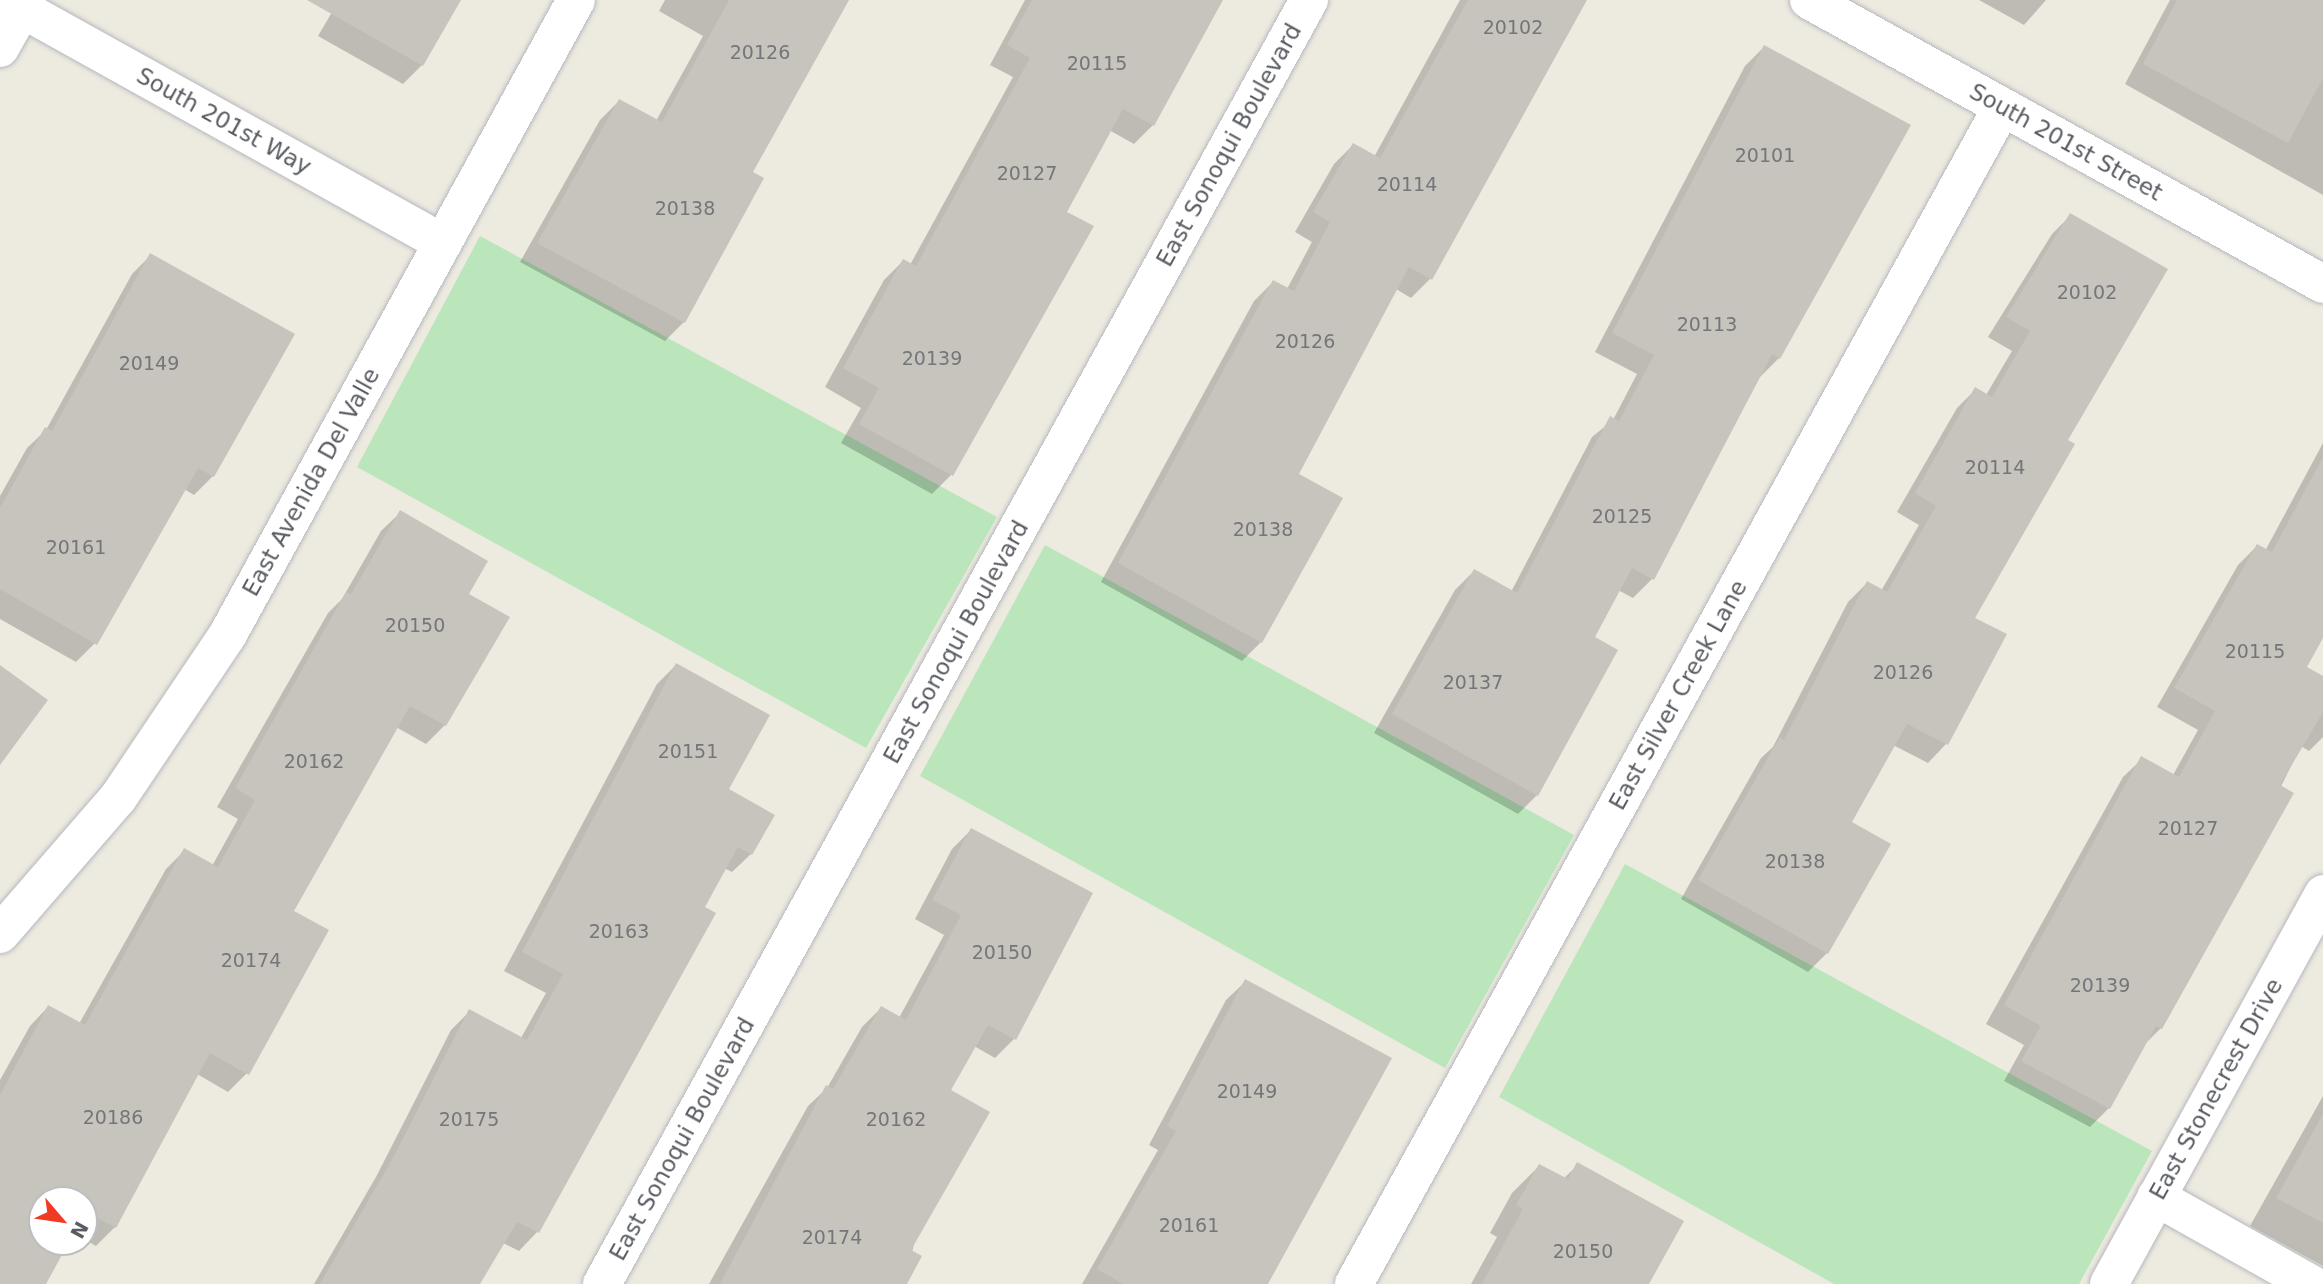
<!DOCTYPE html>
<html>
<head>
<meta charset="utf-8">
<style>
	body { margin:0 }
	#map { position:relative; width:2323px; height:1284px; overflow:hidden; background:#edeae0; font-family:"DejaVu Sans",sans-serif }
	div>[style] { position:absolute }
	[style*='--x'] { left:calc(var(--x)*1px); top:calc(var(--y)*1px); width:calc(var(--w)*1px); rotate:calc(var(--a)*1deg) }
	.green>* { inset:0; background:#bbe6bc }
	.shadow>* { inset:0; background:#0003 }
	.building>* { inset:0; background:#c7c4bd }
	.roads { filter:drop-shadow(0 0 2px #b6b8be) drop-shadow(0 0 2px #b6b8be) }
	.street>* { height:38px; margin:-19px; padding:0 19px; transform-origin:19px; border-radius:19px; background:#fff }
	span { translate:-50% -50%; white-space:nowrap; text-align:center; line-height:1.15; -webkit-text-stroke:6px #fff; paint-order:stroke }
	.number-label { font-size:19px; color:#747679 }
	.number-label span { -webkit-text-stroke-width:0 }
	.street-label { font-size:23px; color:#595c62 }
	.north { position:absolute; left:28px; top:1186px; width:70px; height:70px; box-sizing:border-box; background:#fff; border:2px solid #bdbec0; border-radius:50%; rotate:119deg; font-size:19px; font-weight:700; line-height:28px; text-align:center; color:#595c62 }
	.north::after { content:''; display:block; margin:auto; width:24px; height:32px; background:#f03a23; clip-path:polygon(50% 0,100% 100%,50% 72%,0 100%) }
</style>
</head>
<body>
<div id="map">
	<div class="green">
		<i style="clip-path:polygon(480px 236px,997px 517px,866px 748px,357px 467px)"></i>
		<i style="clip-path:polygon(1045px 545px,1574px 835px,1445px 1068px,920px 776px)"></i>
		<i style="clip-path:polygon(1625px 864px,2152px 1151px,2079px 1284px,1834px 1284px,1499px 1097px)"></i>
	</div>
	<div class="shadow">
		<i style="clip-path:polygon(334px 0,459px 0,422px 65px,403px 84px,318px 36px,338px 2px)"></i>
		<i style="clip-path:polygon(665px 0,847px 0,751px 172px,684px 322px,665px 341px,520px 262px,600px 120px,619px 101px,656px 121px,703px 36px,659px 11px)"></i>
		<i style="clip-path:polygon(1025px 0,1221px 0,1153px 125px,1134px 144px,1109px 130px,1064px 212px,1092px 227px,951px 475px,932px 494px,841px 443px,861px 408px,825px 387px,884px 280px,903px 261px,910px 265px,1013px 77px,990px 65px)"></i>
		<i style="clip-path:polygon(1460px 0,1584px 0,1430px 279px,1411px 298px,1396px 289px,1297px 474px,1261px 642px,1242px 661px,1101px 582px,1254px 301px,1273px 282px,1287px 289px,1312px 242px,1295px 232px,1334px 164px,1353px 145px,1374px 157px)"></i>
		<i style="clip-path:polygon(1979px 0,2046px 0,2024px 25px)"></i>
		<i style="clip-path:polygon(2170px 0,2323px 0,2323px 195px,2125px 84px)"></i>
		<i style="clip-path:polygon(1764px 47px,1779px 358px,1760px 377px,1652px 579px,1633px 598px,1618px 590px,1593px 638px,1616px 651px,1537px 795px,1518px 814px,1374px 733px,1455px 590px,1474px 571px,1511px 592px,1592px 437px,1613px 420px,1637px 374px,1595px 352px,1745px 66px)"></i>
		<i style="clip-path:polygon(2071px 215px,2066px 441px,1973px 618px,1946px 744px,1928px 763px,1893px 745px,1849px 823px,1827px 953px,1808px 972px,1681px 899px,1761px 758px,1773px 747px,1848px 602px,1867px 583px,1881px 591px,1919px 525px,1897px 512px,1957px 408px,1976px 389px,1986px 395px,2012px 351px,1988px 337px,2052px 234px)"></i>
		<i style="clip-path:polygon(151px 255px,213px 476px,194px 495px,184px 489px,95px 643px,76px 662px,0 619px,0 496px,27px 448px,46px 430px,132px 274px)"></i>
		<i style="clip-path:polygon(2323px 443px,2323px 634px,2304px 667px,2323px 678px,2323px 737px,2309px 751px,2301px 746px,2161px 1028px,2143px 1046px,2109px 1108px,2090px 1127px,2004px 1081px,2024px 1045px,1986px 1024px,2123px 777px,2142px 759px,2173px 775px,2198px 730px,2157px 707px,2238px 565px,2257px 546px,2265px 551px)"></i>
		<i style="clip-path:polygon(400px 513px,467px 595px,445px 725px,426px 744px,396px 727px,292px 911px,247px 1073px,228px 1092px,197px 1074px,115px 1227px,96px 1246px,84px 1239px,84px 1200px,42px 1200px,42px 1242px,67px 1242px,44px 1284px,0 1284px,0 1080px,30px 1026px,48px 1007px,79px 1024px,166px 869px,184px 851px,212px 866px,238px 819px,217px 807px,328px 613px,342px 599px,381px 531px)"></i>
		<i style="clip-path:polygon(676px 665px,751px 854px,732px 872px,724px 868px,537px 1232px,519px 1251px,503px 1243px,478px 1284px,314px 1284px,376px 1177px,451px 1030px,470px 1011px,521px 1038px,546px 993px,504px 971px,657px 684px)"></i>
		<i style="clip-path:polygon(971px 830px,1014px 1039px,995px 1058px,974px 1046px,948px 1091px,905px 1284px,709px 1284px,808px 1106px,827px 1088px,862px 1027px,881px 1008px,899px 1018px,944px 935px,915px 919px,952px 849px)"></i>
		<i style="clip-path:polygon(1245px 982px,1266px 1284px,1082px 1284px,1158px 1150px,1149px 1145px,1226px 1000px)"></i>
		<i style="clip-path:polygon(2323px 1096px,2323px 1266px,2250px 1226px)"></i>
		<i style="clip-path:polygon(1578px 1165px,1647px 1284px,1471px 1284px,1497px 1237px,1490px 1233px,1512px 1193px,1539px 1166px,1563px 1179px)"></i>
	</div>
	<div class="building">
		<i style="clip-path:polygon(307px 0,461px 0,423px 66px)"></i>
		<i style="clip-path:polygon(729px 0,849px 0,753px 172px,764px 178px,685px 323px,537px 243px,619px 99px,662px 122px)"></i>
		<i style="clip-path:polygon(1032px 0,1223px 0,1154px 126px,1123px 109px,1067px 212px,1094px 226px,953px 476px,859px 424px,879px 388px,843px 368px,903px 259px,916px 266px,1030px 58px,1007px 45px)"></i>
		<i style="clip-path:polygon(1468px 0,1587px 0,1432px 280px,1409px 267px,1299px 474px,1343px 498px,1262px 643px,1118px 563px,1273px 280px,1294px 291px,1330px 222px,1313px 212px,1353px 143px,1380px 158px)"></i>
		<i style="clip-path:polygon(2177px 0,2323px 0,2323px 78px,2288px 143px,2143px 64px)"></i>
		<i style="clip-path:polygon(1764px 45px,1911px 125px,1780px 359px,1772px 354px,1654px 580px,1632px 568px,1595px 637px,1618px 650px,1538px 796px,1392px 714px,1474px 569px,1517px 593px,1610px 416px,1619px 421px,1654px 355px,1612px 333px)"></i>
		<i style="clip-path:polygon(2070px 213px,2168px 269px,2068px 440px,2075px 444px,1975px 618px,2007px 634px,1948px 745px,1907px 724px,1852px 822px,1891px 844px,1828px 954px,1698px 880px,1780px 737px,1784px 740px,1867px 581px,1887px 592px,1936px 506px,1915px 493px,1975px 387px,1992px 397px,2030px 331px,2006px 317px)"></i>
		<i style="clip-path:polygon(150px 253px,295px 334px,214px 477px,198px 468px,97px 645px,0 589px,0 508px,45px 427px,52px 431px)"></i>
		<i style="clip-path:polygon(2323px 457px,2323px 638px,2307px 667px,2323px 676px,2323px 712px,2280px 785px,2294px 793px,2162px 1029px,2156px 1026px,2110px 1109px,2021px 1061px,2041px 1026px,2004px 1005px,2141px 756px,2179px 777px,2215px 711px,2174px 688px,2257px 544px,2272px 552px)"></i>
		<i style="clip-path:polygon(400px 510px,488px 561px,469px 594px,510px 617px,446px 726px,410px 706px,294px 911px,329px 930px,249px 1075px,210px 1053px,116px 1228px,86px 1212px,84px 1216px,84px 1200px,42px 1200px,42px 1242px,69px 1242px,46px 1284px,0 1284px,0 1095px,48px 1005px,85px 1025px,184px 848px,218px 867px,255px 800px,235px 788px,346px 592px,351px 594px)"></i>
		<i style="clip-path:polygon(676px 663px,770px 715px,729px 789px,775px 815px,752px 855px,738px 847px,705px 907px,716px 913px,539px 1233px,517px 1222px,480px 1284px,320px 1284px,394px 1156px,469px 1009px,527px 1040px,563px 974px,522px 952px)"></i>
		<i style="clip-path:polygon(0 665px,48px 700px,0 765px)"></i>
		<i style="clip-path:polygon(971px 828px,1093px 893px,1016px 1040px,988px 1025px,951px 1090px,990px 1112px,911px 1250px,922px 1256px,907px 1284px,720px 1284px,826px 1085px,833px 1089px,881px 1006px,906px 1020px,961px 915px,932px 900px)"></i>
		<i style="clip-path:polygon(1245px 979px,1392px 1058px,1268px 1284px,1123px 1284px,1097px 1269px,1176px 1131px,1167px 1126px)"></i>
		<i style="clip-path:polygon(2323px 1114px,2323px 1223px,2276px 1198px)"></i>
		<i style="clip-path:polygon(1577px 1162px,1684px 1221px,1649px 1284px,1482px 1284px,1523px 1209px,1516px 1205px,1539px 1164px,1568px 1179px)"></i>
	</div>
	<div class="roads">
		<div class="street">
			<i style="--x:6;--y:0;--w:500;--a:29.08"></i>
			<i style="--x:1809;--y:0;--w:587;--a:28.92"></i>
			<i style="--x:0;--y:48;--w:55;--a:-60.6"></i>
			<i style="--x:0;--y:934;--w:180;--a:-49.1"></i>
			<i style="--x:118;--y:798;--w:195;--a:-56.1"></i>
			<i style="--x:227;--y:636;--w:725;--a:-61.24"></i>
			<i style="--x:2156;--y:1197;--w:178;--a:29.3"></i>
			<i style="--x:602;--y:1284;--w:1466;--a:-61.16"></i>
			<i style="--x:1354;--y:1284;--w:1344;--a:-61.16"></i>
			<i style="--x:2109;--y:1284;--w:445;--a:-61.2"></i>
		</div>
	</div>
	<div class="number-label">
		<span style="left:1513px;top:28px">20102</span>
		<span style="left:760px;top:53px">20126</span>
		<span style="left:1097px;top:64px">20115</span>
		<span style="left:1765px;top:156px">20101</span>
		<span style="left:1027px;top:174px">20127</span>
		<span style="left:1407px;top:185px">20114</span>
		<span style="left:685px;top:209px">20138</span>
		<span style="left:2087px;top:293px">20102</span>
		<span style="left:1707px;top:325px">20113</span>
		<span style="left:1305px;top:342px">20126</span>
		<span style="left:932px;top:359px">20139</span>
		<span style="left:149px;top:364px">20149</span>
		<span style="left:1995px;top:468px">20114</span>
		<span style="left:1622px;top:517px">20125</span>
		<span style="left:1263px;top:530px">20138</span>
		<span style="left:76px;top:548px">20161</span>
		<span style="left:415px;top:626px">20150</span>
		<span style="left:2255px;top:652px">20115</span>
		<span style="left:1903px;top:673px">20126</span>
		<span style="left:1473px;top:683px">20137</span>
		<span style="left:688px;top:752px">20151</span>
		<span style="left:314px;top:762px">20162</span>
		<span style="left:2188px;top:829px">20127</span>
		<span style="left:1795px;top:862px">20138</span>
		<span style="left:619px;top:932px">20163</span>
		<span style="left:1002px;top:953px">20150</span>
		<span style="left:251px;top:961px">20174</span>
		<span style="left:2100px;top:986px">20139</span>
		<span style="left:1247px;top:1092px">20149</span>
		<span style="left:113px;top:1118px">20186</span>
		<span style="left:469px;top:1120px">20175</span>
		<span style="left:896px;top:1120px">20162</span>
		<span style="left:1189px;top:1226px">20161</span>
		<span style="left:832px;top:1238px">20174</span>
		<span style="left:1583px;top:1252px">20150</span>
	</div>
	<div class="street-label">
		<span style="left:224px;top:121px;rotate:29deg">South 201st Way</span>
		<span style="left:2066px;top:142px;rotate:29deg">South 201st Street</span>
		<span style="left:1229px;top:145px;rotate:-61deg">East Sonoqui Boulevard</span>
		<span style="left:311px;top:482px;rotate:-61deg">East Avenida Del Valle</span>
		<span style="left:956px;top:642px;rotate:-61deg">East Sonoqui Boulevard</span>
		<span style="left:1678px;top:695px;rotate:-61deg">East Silver Creek Lane</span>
		<span style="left:2216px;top:1089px;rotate:-61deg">East Stonecrest Drive</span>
		<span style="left:682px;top:1139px;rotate:-61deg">East Sonoqui Boulevard</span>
	</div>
	<div class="north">N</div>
</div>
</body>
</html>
